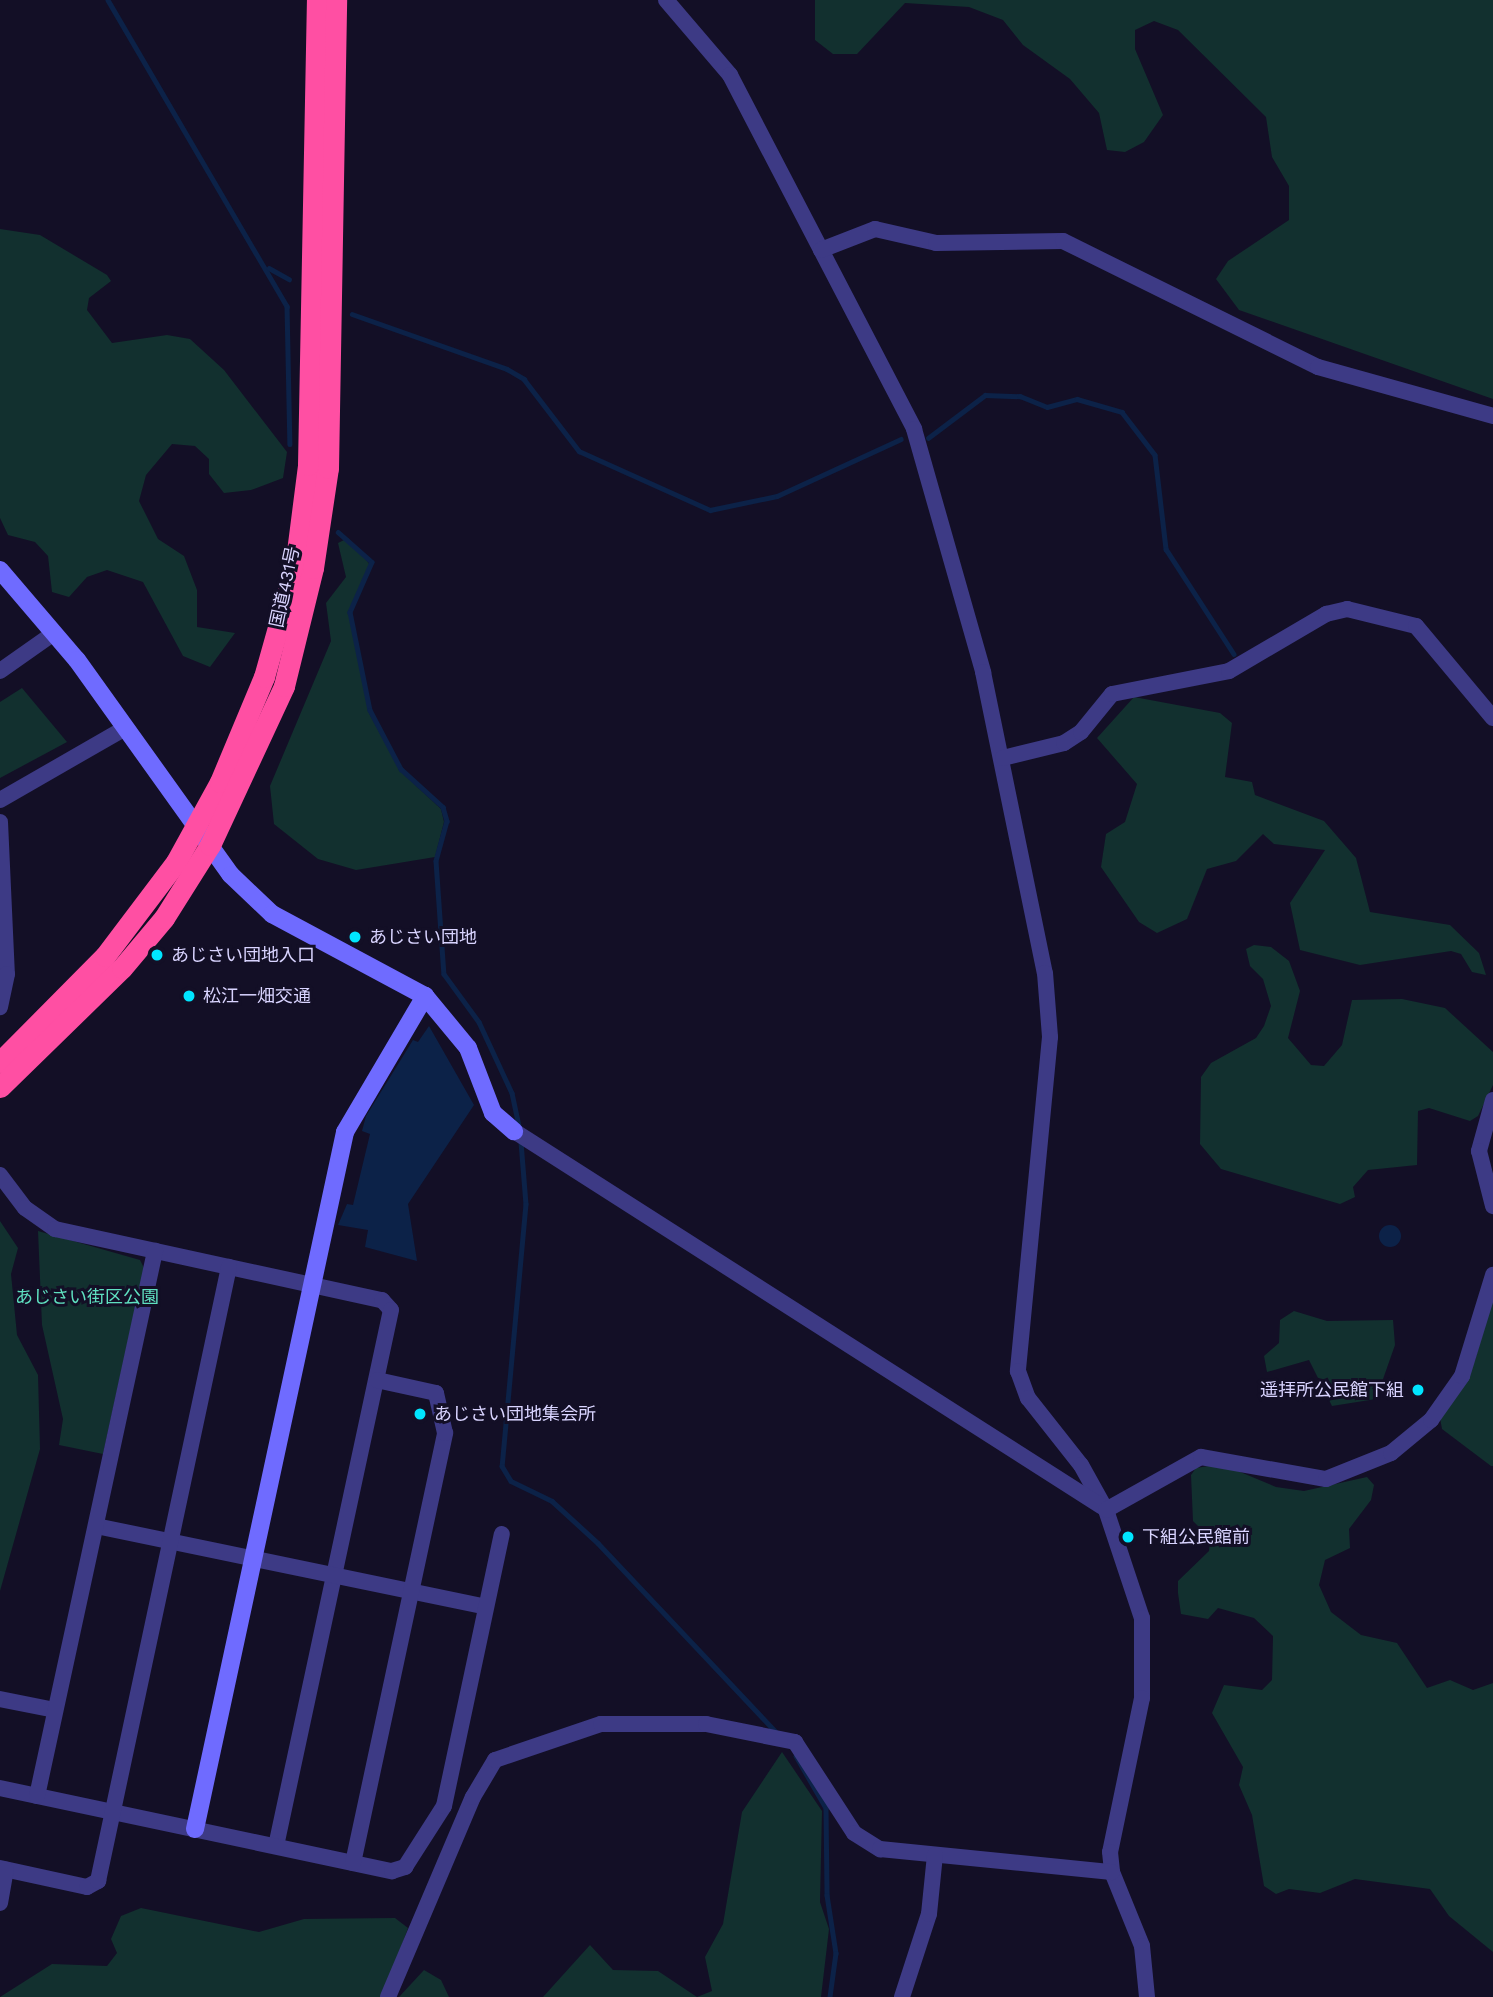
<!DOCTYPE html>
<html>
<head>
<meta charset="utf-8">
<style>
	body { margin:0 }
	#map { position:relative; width:1493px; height:1997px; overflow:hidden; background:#130f26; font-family:"Work Sans","Noto Sans JP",sans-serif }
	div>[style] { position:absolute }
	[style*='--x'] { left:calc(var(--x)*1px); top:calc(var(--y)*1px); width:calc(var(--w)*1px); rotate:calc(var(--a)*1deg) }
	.green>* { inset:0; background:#12302f }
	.water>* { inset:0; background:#0c2248 }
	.round { border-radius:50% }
	.stream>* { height:4.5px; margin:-2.25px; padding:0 2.25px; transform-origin:2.25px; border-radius:2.25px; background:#0c2248 }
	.street>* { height:16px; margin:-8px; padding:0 8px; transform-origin:8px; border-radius:8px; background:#3d3a85 }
	.secondary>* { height:18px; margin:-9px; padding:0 9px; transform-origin:9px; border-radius:9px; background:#6f6bff }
	.highway>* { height:21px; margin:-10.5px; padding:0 10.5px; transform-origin:10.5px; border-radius:10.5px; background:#ff4fa3 }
	.dots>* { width:19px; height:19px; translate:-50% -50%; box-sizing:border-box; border:4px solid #130f26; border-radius:50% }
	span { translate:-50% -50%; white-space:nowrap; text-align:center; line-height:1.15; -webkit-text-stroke:6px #130f26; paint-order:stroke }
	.street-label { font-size:18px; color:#d9d4ff }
	.poi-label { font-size:18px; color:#d9d4ff }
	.left { translate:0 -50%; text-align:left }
	.right { translate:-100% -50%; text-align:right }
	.park-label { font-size:18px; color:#5fe0c0 }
</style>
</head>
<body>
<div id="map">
	<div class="green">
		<i style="clip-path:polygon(815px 0,1493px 0,1493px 399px,1239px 310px,1216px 279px,1228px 261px,1289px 220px,1289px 186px,1272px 157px,1266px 117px,1178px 30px,1154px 21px,1135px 30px,1135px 49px,1163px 115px,1144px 142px,1125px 152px,1107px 150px,1099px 113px,1070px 79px,1023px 45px,1003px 20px,969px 7px,905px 3px,857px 54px,833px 54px,815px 40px)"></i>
		<i style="clip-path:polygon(0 229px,40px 235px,107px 275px,111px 281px,89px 298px,87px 310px,112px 343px,167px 335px,190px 339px,224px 370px,287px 452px,283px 478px,251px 490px,224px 493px,209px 474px,209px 459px,195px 446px,172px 444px,146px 475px,139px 501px,158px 539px,184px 556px,197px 590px,197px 627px,235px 633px,210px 667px,183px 656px,143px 582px,107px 570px,87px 577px,69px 597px,52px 592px,48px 556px,35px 542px,8px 535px,0 518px)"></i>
		<i style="clip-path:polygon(348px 538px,371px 566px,349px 613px,369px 713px,400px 771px,441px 809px,444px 822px,435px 857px,356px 870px,318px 859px,274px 824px,270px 786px,331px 641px,326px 603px,346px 577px,338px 543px)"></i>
		<i style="clip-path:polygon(22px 688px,67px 742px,0 778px,0 702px)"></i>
		<i style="clip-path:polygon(1134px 697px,1220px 713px,1232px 723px,1225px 777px,1252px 782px,1255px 795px,1324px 821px,1356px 858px,1370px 912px,1450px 925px,1479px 953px,1486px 975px,1472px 972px,1461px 954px,1451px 951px,1360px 965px,1300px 950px,1290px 903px,1325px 850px,1274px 844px,1263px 834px,1236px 861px,1207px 869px,1187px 919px,1157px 933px,1139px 922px,1101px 867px,1106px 834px,1125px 822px,1137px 784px,1097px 738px)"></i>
		<i style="clip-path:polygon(1254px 945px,1271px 947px,1289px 961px,1300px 991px,1288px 1038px,1311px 1065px,1324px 1066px,1342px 1045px,1352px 1000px,1402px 999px,1445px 1008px,1493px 1052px,1493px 1085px,1478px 1116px,1470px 1121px,1429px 1108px,1418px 1111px,1417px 1165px,1368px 1170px,1353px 1187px,1355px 1197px,1340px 1204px,1221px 1169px,1200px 1144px,1201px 1077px,1211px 1063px,1256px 1038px,1264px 1026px,1271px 1006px,1263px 979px,1250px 966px,1246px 949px)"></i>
		<i style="clip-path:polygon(0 1221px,18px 1248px,11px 1274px,17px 1335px,38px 1375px,40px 1449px,0 1591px)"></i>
		<i style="clip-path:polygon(38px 1231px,140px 1260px,144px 1268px,103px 1454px,59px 1445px,63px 1419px,42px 1325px)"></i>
		<i style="clip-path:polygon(1493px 1298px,1493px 1466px,1491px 1466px,1442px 1429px,1440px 1418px,1475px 1360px)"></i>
		<i style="clip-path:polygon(1294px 1311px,1327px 1321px,1393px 1320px,1395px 1345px,1376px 1399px,1332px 1406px,1309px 1360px,1267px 1372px,1264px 1356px,1279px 1343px,1280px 1320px)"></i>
		<i style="clip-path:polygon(1221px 1464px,1276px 1487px,1304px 1491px,1367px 1477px,1374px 1485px,1371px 1500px,1349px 1529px,1350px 1548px,1325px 1560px,1319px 1585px,1331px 1612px,1361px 1635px,1397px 1643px,1427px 1688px,1450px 1680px,1473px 1690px,1493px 1683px,1493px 1952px,1449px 1916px,1430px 1889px,1355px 1879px,1320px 1893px,1289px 1889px,1276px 1894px,1264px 1886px,1252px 1815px,1239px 1785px,1243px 1767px,1212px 1713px,1224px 1685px,1262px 1690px,1272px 1680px,1273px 1636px,1254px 1618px,1218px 1608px,1208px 1619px,1181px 1614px,1178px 1593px,1178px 1581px,1209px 1551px,1210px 1538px,1193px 1521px,1191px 1475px,1196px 1468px)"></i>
		<i style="clip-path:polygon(782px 1752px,822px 1811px,820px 1902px,829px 1929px,821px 1997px,697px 1997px,712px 1991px,705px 1957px,723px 1924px,742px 1812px)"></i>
		<i style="clip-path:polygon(141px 1908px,259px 1932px,304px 1919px,395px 1918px,408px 1928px,383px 1997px,0 1997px,52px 1964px,107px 1966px,117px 1953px,111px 1939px,121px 1916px)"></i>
		<i style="clip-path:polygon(590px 1945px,613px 1970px,658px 1971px,697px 1997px,543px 1997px)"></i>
		<i style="clip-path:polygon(424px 1970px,441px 1980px,449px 1997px,399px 1997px)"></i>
	</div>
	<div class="water">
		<i style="clip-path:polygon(429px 1026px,474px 1105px,408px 1204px,417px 1261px,365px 1247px,368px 1230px,338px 1225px,347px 1204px,353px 1205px,370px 1134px,362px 1131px,366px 1116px,413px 1040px,418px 1042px)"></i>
		<i class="round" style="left:1379px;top:1225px;width:22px;height:22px"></i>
	</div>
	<div class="stream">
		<i style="--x:108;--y:0;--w:355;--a:59.7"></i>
		<i style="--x:287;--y:306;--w:138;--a:88.8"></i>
		<i style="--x:269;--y:268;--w:23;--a:29"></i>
		<i style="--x:352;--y:314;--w:164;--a:19.5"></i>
		<i style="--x:507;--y:369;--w:20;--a:30"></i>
		<i style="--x:524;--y:379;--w:91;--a:52.6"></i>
		<i style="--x:579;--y:451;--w:144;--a:24.2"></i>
		<i style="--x:710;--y:510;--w:68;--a:-11.8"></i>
		<i style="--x:777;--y:496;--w:136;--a:-24.7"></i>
		<i style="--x:928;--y:438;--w:71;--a:-37"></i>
		<i style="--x:985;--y:395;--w:35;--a:2"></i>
		<i style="--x:1020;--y:396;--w:29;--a:22"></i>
		<i style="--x:1047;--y:407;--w:31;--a:-15"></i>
		<i style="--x:1077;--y:399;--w:47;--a:16.1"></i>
		<i style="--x:1122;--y:412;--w:54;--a:52.5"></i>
		<i style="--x:1155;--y:455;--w:95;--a:83.3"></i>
		<i style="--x:1166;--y:549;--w:125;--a:57.1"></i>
		<i style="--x:338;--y:532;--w:45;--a:41.4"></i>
		<i style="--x:372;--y:562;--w:55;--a:113.7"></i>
		<i style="--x:350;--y:612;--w:100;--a:78.5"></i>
		<i style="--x:370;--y:710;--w:67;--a:62.3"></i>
		<i style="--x:401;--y:769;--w:57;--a:42.1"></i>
		<i style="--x:443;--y:807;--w:15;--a:74"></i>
		<i style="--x:447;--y:821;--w:41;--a:105.4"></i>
		<i style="--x:436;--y:861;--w:113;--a:86"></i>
		<i style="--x:444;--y:974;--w:59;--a:53.9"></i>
		<i style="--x:479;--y:1022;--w:78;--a:65.1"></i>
		<i style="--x:512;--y:1093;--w:34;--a:78"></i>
		<i style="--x:521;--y:1142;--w:62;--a:85.4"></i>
		<i style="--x:526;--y:1204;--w:263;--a:95.2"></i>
		<i style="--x:502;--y:1466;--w:17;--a:59"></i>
		<i style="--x:511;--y:1481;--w:46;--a:26"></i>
		<i style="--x:552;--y:1501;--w:62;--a:42.4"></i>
		<i style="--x:598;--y:1543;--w:261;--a:46.7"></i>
		<i style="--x:796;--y:1756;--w:60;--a:60"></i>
		<i style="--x:826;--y:1808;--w:87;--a:89.3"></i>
		<i style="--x:827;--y:1895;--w:59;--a:81.2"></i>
		<i style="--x:836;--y:1953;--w:44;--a:97.8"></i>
	</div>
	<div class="street">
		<i style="--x:666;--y:0;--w:99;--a:49.5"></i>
		<i style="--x:730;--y:75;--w:399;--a:62.5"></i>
		<i style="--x:914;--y:429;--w:253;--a:74.1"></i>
		<i style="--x:983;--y:672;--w:307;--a:78.4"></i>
		<i style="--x:1045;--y:973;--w:64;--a:85.5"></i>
		<i style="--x:1050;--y:1037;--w:336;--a:95.5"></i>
		<i style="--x:1018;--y:1371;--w:29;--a:70"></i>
		<i style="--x:1028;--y:1398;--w:85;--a:51.7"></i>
		<i style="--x:1081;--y:1465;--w:51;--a:60.9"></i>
		<i style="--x:1106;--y:1510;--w:114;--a:71.6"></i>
		<i style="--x:1142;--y:1618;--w:80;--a:90"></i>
		<i style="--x:1142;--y:1698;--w:157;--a:101.7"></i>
		<i style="--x:1110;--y:1852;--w:20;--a:84"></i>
		<i style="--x:1112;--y:1872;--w:80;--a:67.9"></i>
		<i style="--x:1142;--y:1946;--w:51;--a:84.4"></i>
		<i style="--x:821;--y:250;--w:58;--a:-21.3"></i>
		<i style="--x:875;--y:229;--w:63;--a:12.9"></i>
		<i style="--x:936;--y:243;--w:127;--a:-0.9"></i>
		<i style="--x:1063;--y:241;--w:284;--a:26.3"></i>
		<i style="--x:1318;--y:367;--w:182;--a:15.6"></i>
		<i style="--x:0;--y:671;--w:66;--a:-35.1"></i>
		<i style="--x:1003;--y:758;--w:63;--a:-13.8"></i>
		<i style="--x:1064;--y:743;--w:20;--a:-33"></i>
		<i style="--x:1081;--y:732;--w:49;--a:-50.8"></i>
		<i style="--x:1112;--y:694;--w:119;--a:-11.1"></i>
		<i style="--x:1229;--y:671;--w:113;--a:-30.4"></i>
		<i style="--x:1326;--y:614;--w:22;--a:-13"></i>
		<i style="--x:1347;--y:609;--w:71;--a:13.8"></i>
		<i style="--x:1416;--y:626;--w:120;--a:50.1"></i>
		<i style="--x:0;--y:800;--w:144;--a:-29.9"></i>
		<i style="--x:0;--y:822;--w:152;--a:87.4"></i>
		<i style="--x:7;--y:974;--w:34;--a:102"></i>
		<i style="--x:1493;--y:1100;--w:53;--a:105.4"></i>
		<i style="--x:1479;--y:1151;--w:57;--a:75.7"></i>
		<i style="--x:514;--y:1131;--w:697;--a:32.57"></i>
		<i style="--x:0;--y:1175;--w:41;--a:52.9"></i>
		<i style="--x:25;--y:1208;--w:37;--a:35"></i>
		<i style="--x:55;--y:1229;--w:335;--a:12.3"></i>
		<i style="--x:382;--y:1300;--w:13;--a:48"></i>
		<i style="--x:391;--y:1310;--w:548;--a:102.11"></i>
		<i style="--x:1106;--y:1510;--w:109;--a:-29.2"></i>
		<i style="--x:1201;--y:1457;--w:127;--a:10"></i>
		<i style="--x:1326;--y:1479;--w:70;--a:-21.8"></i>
		<i style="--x:1391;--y:1453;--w:52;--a:-39.5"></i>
		<i style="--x:1431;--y:1420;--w:54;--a:-54.8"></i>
		<i style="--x:1462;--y:1376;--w:106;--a:-72.9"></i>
		<i style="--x:96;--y:1526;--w:398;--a:11.7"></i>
		<i style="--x:0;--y:1699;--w:56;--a:11.3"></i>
		<i style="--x:0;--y:1788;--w:401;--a:12"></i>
		<i style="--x:392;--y:1871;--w:14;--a:-17"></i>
		<i style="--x:405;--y:1867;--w:72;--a:-57.4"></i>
		<i style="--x:444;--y:1806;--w:278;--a:-78"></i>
		<i style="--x:37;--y:1796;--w:558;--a:-77.78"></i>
		<i style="--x:353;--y:1863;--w:440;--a:-77.9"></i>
		<i style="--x:445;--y:1433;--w:41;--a:-102.7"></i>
		<i style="--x:436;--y:1393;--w:60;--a:-167.6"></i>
		<i style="--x:0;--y:1868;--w:89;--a:12.3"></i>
		<i style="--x:87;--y:1887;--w:13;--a:-29"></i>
		<i style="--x:98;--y:1881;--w:628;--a:-77.96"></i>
		<i style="--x:0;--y:1903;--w:34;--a:-80"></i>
		<i style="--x:388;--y:1997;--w:217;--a:-67"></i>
		<i style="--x:473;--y:1797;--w:43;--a:-59.3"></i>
		<i style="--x:495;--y:1760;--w:112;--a:-18.8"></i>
		<i style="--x:601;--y:1724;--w:105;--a:0"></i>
		<i style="--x:706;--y:1724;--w:91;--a:11.4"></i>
		<i style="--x:795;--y:1742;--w:108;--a:57"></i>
		<i style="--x:854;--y:1833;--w:31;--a:32"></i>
		<i style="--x:880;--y:1849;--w:233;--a:5.7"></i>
		<i style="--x:902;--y:1997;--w:87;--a:-72"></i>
		<i style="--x:929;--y:1914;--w:59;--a:-84.2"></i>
	</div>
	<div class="secondary">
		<i style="--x:0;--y:570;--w:118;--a:49.5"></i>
		<i style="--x:77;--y:660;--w:264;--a:54.4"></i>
		<i style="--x:231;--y:875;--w:57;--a:43.6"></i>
		<i style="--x:272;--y:914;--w:174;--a:28.2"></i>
		<i style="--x:425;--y:996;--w:67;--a:50.4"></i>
		<i style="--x:468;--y:1048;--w:70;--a:69"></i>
		<i style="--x:493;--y:1113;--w:28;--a:41"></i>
		<i style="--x:195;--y:1829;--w:713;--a:-77.85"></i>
		<i style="--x:345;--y:1132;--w:158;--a:-59.5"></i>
	</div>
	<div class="highway">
		<i style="--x:0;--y:1062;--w:149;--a:-45.3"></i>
		<i style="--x:105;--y:956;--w:118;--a:-52.9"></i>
		<i style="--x:176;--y:862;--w:91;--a:-61.2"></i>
		<i style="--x:220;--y:782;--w:114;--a:-67.3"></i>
		<i style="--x:264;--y:677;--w:114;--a:-74.3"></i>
		<i style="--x:295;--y:567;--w:103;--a:-82.7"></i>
		<i style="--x:308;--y:465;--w:465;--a:-88.9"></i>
		<i style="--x:0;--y:1087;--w:170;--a:-44.3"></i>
		<i style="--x:122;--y:968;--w:65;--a:-50"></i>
		<i style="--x:164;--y:918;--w:86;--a:-57.8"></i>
		<i style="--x:210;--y:845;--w:175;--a:-65"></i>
		<i style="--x:284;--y:686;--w:122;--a:-76.2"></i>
		<i style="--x:313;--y:568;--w:101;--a:-81.5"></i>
		<i style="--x:328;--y:468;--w:468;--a:-89"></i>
	</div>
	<div class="dots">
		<i style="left:355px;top:937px;background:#00e5ff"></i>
		<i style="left:157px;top:955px;background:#00e5ff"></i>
		<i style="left:189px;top:996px;background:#00e5ff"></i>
		<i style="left:1418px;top:1390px;background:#00e5ff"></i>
		<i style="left:420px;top:1414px;background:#00e5ff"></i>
		<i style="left:1128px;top:1537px;background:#00e5ff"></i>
	</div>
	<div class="street-label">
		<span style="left:285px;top:587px;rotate:-78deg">国道431号</span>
	</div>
	<div class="poi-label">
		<span class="left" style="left:369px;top:937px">あじさい団地</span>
		<span class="left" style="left:171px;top:955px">あじさい団地入口</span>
		<span class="left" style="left:203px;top:996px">松江一畑交通</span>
		<span class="right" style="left:1404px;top:1390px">遥拝所公民館下組</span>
		<span class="left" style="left:434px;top:1414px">あじさい団地集会所</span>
		<span class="left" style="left:1142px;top:1537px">下組公民館前</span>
	</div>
	<div class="park-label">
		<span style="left:87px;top:1297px">あじさい街区公園</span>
	</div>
</div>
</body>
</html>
